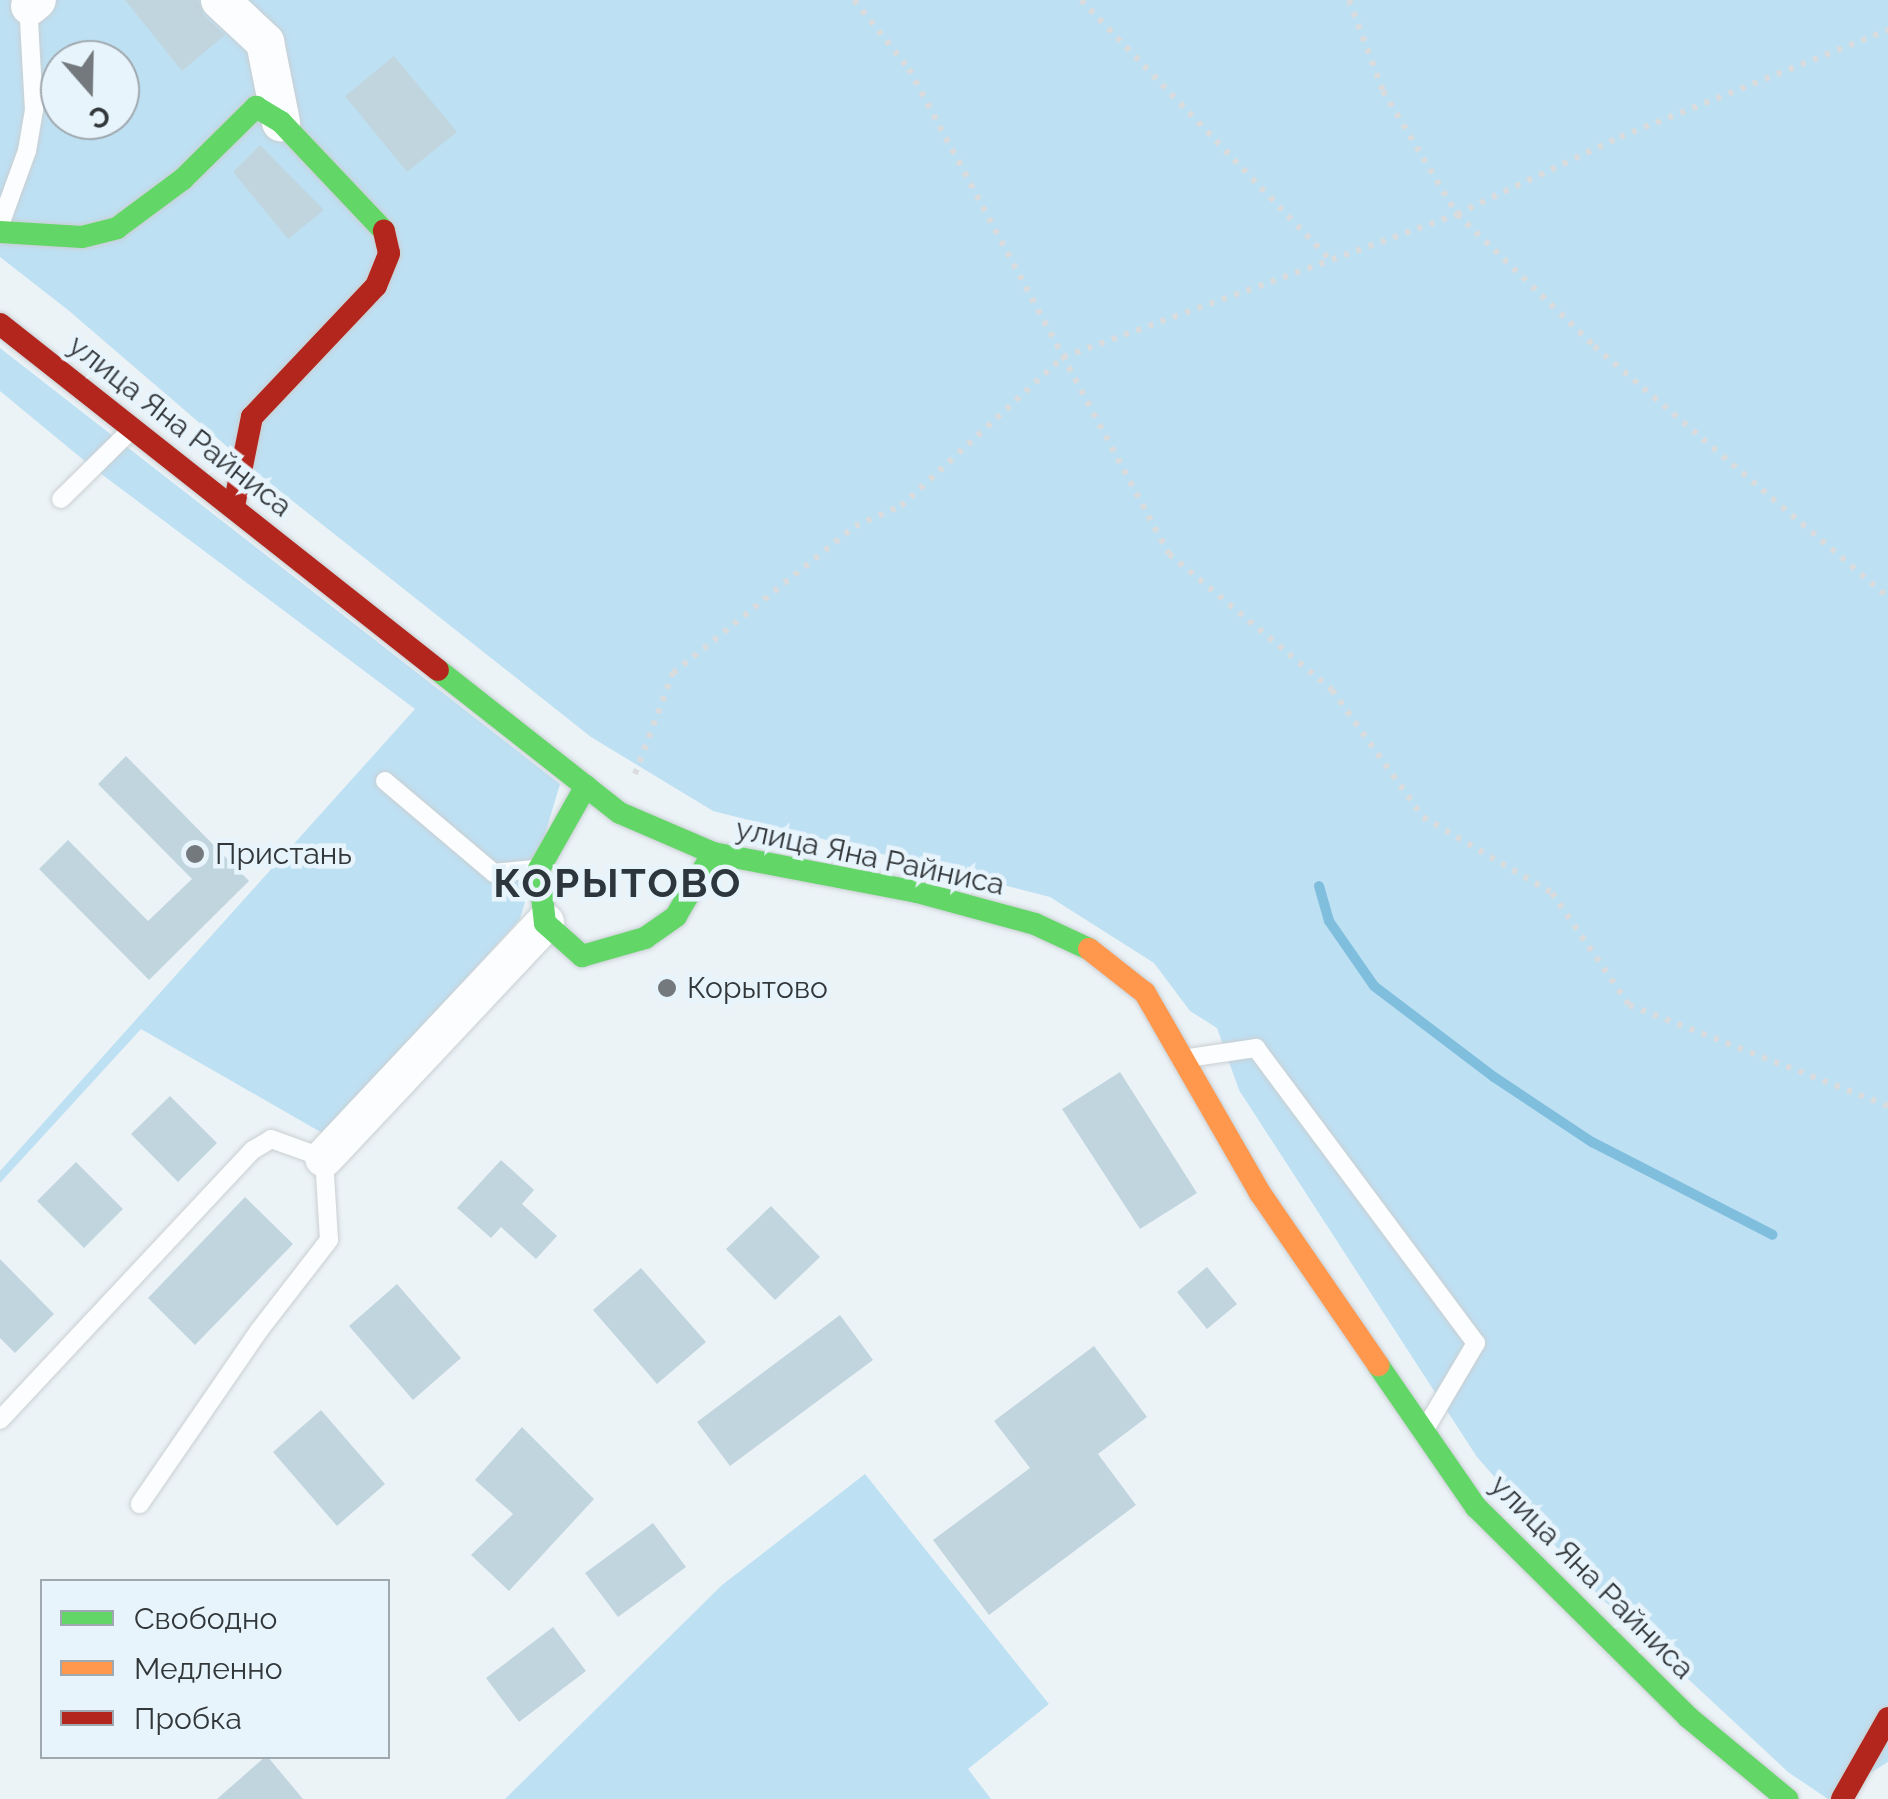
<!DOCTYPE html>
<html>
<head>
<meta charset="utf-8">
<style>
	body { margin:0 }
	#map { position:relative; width:1888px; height:1799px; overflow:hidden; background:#ecf3f7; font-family:Raleway,sans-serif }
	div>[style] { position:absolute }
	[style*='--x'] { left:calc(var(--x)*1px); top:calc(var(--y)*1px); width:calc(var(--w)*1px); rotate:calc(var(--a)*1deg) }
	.green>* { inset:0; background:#bee0f3 }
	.stream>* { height:10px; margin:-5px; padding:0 5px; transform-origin:5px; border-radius:5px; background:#80bede }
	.building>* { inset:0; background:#c1d5df }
	.path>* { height:6px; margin-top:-3px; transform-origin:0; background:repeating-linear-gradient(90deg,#d9dbdd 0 5px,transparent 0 13px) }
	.roads { filter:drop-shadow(0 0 2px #c9cfd2) drop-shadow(0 0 2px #c9cfd2) }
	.lane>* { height:18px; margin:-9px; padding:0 9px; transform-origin:9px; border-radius:9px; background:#fcfdfe }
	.street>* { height:38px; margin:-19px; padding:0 19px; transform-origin:19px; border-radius:19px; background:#fcfdfe }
	.fast>* { height:22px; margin:-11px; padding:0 11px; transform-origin:11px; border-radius:11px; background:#63d668 }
	.slow>* { height:22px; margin:-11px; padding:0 11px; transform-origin:11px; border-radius:11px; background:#ff974d }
	.jam>* { height:22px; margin:-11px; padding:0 11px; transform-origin:11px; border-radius:11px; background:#b3261e }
	.dots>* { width:28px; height:28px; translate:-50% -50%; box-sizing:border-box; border:5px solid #e8f4fc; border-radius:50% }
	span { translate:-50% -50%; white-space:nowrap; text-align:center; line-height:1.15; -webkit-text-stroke:9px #e8f4fc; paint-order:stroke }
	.street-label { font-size:30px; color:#32373a }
	.poi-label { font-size:30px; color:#32373a }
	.left { translate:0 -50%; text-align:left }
	.district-label { font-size:40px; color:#2c363c; font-weight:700; letter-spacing:2.5px }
	.legend { position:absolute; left:40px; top:1579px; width:350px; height:180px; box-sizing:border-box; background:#e8f4fc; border:2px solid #9fa8ae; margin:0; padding:12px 18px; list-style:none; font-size:30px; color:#32373a }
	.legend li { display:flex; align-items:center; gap:20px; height:50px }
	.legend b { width:50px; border:2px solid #9fa8ae }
	.north { position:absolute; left:40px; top:40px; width:100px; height:100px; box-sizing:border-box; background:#e8f4fc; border:2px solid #9fa8ae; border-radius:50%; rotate:160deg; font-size:28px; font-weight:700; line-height:40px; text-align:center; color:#32373a }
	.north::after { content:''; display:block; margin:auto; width:35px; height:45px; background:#73797c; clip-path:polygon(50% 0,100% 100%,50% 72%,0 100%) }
</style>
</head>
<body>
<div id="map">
	<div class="green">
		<i style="clip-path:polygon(evenodd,0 0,1888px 0,1888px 1762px,1828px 1799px,1788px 1772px,1601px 1598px,1477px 1457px,1239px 1090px,1217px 1028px,1190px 1011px,1154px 963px,1050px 897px,713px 811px,591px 737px,266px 480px,68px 310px,0 257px,0 0,60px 60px,120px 60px,120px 120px,60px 120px,60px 60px)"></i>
		<i style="clip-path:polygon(0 348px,560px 784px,520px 919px,324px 1134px,141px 1029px,0 1183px,0 1171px,415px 709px,92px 467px,0 391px)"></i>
		<i style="clip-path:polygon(865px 1474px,1049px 1704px,968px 1769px,991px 1799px,505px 1799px,722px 1585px)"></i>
	</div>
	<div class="stream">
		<i style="--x:1319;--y:886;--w:36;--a:74"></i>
		<i style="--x:1329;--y:921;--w:79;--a:55.3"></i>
		<i style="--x:1374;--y:986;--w:151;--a:37.2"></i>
		<i style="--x:1494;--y:1077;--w:118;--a:33.6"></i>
		<i style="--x:1592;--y:1142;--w:203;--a:27.2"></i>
	</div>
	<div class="building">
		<i style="clip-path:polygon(125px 0,198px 0,204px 16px,225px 35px,182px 71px)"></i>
		<i style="clip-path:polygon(394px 56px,457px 132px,407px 172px,345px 96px)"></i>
		<i style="clip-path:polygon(260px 145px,324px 210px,288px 239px,233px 172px)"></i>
		<i style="clip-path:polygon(126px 756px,249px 881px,149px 980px,39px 869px,68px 840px,148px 921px,192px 879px,98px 784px)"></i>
		<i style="clip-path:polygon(1120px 1072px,1197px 1193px,1140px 1229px,1062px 1109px)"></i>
		<i style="clip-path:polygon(170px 1096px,217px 1143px,178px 1182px,131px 1134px)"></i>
		<i style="clip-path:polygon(501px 1160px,534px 1190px,522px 1204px,557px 1236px,536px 1259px,501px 1227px,491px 1238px,457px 1208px)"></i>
		<i style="clip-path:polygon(76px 1162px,123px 1209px,84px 1248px,37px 1201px)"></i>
		<i style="clip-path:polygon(245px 1197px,293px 1244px,195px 1345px,148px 1298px)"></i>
		<i style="clip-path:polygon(771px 1206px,820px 1257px,775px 1300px,726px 1249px)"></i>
		<i style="clip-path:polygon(0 1259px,54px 1314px,15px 1353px,0 1338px)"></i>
		<i style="clip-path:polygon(1207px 1267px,1237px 1304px,1207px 1329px,1177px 1292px)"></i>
		<i style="clip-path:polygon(641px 1268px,706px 1342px,657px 1384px,593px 1310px)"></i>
		<i style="clip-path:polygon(397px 1284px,461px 1358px,413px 1400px,349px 1326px)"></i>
		<i style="clip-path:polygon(840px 1315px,873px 1360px,730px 1466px,697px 1422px)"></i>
		<i style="clip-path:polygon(1094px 1346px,1147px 1417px,1098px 1454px,1136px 1505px,989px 1615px,933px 1540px,1030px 1468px,994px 1421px)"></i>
		<i style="clip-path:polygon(321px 1410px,385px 1484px,337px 1526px,273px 1452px)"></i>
		<i style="clip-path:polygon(522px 1427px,594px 1499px,509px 1591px,471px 1555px,513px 1514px,475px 1480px)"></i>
		<i style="clip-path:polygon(653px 1523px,686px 1567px,618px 1617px,585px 1573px)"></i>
		<i style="clip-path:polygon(553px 1627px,586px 1671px,519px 1722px,486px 1678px)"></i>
		<i style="clip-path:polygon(267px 1756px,303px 1799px,217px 1799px,266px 1756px)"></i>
	</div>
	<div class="path">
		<i style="--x:854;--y:0;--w:88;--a:51.4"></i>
		<i style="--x:909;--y:69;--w:550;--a:61.81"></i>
		<i style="--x:1169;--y:554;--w:212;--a:39.8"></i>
		<i style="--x:1332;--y:690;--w:156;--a:54.4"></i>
		<i style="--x:1423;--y:817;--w:150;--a:30.5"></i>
		<i style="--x:1552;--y:893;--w:136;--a:55.5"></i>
		<i style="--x:1629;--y:1005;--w:278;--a:21.3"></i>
		<i style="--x:1081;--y:0;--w:357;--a:46.2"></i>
		<i style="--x:1349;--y:0;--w:97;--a:69.5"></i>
		<i style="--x:1383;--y:91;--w:144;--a:59"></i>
		<i style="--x:1457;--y:214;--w:190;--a:43.9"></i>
		<i style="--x:1594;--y:346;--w:387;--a:40.5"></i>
		<i style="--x:635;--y:774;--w:108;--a:-69.4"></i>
		<i style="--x:673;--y:673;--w:234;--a:-38.9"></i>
		<i style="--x:855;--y:526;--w:50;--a:-23.5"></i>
		<i style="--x:901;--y:506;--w:220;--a:-42.6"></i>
		<i style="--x:1063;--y:357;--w:419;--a:-19.9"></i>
		<i style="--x:1457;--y:214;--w:180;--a:-25.3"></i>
		<i style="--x:1620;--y:137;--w:289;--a:-21.8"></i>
	</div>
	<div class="roads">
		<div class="lane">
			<i style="--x:0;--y:225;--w:79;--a:-70"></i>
			<i style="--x:27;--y:151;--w:42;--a:-80.3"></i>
			<i style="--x:34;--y:110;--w:109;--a:-93.2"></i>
			<i style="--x:61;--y:499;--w:97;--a:-44.6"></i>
			<i style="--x:385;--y:781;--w:143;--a:40.2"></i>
			<i style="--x:494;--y:873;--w:40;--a:-5.7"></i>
			<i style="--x:1188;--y:1058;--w:69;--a:-8.4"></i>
			<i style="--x:1256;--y:1048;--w:368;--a:53.3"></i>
			<i style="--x:1476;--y:1343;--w:96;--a:120.6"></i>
			<i style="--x:0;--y:1420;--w:370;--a:-46.9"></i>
			<i style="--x:253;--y:1150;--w:21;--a:-31"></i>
			<i style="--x:271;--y:1139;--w:56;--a:19.7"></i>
			<i style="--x:324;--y:1158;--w:82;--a:86.5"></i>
			<i style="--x:329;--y:1240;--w:116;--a:127.7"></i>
			<i style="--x:258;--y:1332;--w:209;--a:124.5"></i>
		</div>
		<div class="street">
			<i style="--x:220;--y:0;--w:62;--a:43"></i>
			<i style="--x:265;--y:42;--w:82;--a:78.7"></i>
			<i style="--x:30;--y:6;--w:9;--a:-41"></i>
			<i style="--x:324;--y:1158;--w:323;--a:-46.8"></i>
		</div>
		<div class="fast">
			<i style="--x:0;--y:232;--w:82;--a:3.5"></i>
			<i style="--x:82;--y:237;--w:36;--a:-14"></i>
			<i style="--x:117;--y:228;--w:82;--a:-36.6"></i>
			<i style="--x:183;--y:179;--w:103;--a:-44.6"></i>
			<i style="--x:256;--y:107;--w:29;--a:31"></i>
			<i style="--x:281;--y:122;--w:150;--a:46.6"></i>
			<i style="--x:438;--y:670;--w:231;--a:38.2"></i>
			<i style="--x:620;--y:813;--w:101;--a:23.3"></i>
			<i style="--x:713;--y:853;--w:208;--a:10.8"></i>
			<i style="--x:917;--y:892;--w:122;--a:15.2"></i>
			<i style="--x:1035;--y:924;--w:60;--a:24.8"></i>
			<i style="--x:586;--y:786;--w:95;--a:119.5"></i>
			<i style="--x:539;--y:869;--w:54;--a:83.7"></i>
			<i style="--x:545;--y:923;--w:50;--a:41.7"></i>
			<i style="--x:582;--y:956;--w:66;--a:-15.9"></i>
			<i style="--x:645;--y:938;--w:38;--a:-35"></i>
			<i style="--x:676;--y:916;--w:73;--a:-59.6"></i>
			<i style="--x:1378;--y:1365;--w:173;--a:55.4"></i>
			<i style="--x:1476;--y:1507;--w:298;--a:44.7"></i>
			<i style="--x:1688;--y:1717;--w:129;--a:39.6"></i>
		</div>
		<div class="slow">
			<i style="--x:1089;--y:949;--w:71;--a:38.2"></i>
			<i style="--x:1145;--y:993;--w:231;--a:60.1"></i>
			<i style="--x:1260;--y:1193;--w:209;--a:55.5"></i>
		</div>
		<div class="jam">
			<i style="--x:0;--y:324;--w:558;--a:38.31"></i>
			<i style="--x:234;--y:506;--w:91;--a:-78.6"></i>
			<i style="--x:252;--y:417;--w:180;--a:-46.6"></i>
			<i style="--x:376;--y:286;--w:35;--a:-68"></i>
			<i style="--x:389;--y:253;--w:23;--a:-103"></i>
			<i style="--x:1842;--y:1799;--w:93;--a:-60.4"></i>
		</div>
	</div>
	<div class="dots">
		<i style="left:195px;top:854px;background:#73797c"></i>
		<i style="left:667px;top:988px;background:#73797c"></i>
	</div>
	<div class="street-label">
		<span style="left:180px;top:426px;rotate:38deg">улица Яна Райниса</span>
		<span style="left:870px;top:857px;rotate:12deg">улица Яна Райниса</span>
		<span style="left:1592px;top:1577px;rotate:45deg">улица Яна Райниса</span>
	</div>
	<div class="poi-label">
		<span class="left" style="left:215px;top:854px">Пристань</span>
		<span class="left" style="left:687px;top:988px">Корытово</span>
	</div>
	<div class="district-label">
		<span style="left:618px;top:883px">КОРЫТОВО</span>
	</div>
	<ul class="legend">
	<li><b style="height:12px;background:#63d668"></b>Свободно</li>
	<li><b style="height:12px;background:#ff974d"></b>Медленно</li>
	<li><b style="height:12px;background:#b3261e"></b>Пробка</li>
	</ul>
	<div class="north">С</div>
</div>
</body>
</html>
